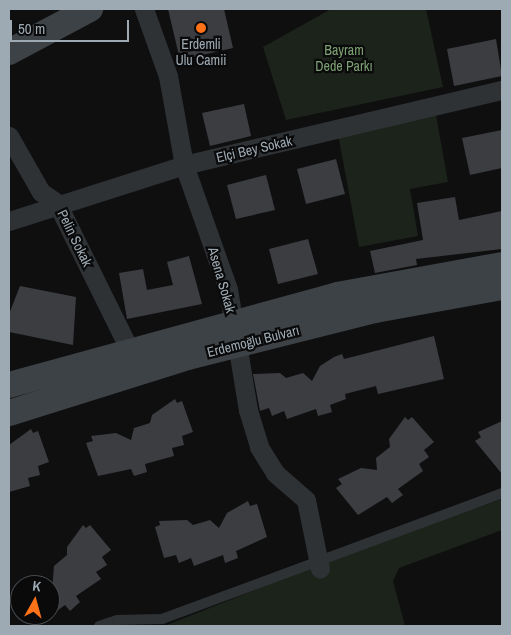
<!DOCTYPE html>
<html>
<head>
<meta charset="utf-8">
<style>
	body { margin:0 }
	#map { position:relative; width:511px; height:635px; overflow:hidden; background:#0f0f10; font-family:"Archivo Narrow",sans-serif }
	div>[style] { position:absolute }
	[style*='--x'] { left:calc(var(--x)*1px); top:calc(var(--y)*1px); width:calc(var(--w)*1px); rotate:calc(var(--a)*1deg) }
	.green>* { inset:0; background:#1c231b }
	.building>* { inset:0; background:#3b3d41 }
	.lane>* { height:10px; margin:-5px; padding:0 5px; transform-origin:5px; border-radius:5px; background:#2f3235 }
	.street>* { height:19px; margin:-9.5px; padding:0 9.5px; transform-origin:9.5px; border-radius:9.5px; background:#2f3235 }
	.secondary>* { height:26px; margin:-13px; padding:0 13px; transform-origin:13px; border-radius:13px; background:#3d4246 }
	.dots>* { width:14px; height:14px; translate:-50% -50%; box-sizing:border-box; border:2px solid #0a0a0b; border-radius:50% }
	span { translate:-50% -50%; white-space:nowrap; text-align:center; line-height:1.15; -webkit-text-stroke:4.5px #0a0a0b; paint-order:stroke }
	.poi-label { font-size:14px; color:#9eaab3 }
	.park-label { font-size:14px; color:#7da073 }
	.street-label { font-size:14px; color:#9eaab3 }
	.frame { position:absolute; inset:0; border:10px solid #9eaab3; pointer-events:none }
	.north { position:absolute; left:10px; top:575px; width:50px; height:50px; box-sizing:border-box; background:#0a0a0b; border:1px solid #454a4e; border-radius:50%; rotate:7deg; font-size:14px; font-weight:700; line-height:20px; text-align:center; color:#9eaab3 }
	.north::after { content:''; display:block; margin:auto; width:18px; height:22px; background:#ff7218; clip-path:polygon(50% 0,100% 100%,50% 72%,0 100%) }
	.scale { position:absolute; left:10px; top:20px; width:119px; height:22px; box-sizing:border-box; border:2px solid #9eaab3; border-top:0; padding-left:6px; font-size:15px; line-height:18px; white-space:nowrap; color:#9eaab3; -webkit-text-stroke:4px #0a0a0b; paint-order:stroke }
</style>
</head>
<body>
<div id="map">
	<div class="green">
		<i style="clip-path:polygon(331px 9px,426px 9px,443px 87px,286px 120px,263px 47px)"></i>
		<i style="clip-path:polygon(436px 115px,448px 182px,410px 189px,418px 236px,359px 247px,338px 134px)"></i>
		<i style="clip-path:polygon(502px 499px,502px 530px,399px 568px,393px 581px,405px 626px,118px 626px,167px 625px,357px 549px)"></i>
	</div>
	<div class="building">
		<i style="clip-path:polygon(168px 9px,224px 9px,233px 48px,180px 60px)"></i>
		<i style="clip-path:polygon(496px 39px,502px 76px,454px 86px,447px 49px)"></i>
		<i style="clip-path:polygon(244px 104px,251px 136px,210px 146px,202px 113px)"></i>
		<i style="clip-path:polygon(502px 130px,502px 168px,470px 175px,462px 138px)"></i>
		<i style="clip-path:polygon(336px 159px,345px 194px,306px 204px,297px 169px)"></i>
		<i style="clip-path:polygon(266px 175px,275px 210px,236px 219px,227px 185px)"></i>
		<i style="clip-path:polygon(455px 197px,459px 220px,502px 211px,502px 249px,416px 259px,417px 265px,375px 273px,370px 251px,423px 240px,417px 203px)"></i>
		<i style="clip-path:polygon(308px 239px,318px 274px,278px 284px,269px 249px)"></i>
		<i style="clip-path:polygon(189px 256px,202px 304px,127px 319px,119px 273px,143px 269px,147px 290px,173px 285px,167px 262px)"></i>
		<i style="clip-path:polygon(20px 286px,76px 297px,73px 345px,9px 332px,9px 314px)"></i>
		<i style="clip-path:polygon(434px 336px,444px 379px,378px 394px,376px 386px,345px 394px,346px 399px,330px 405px,332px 412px,318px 416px,316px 409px,287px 419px,284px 411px,272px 416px,269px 408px,260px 411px,253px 374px,280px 373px,286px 378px,303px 373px,312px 381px,320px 366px,334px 357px,342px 354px,344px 359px)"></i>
		<i style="clip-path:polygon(175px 399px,177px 403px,182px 401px,193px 432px,182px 436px,184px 445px,172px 448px,174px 456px,145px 464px,147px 472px,134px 476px,131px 469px,98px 476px,86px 443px,93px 441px,91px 436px,116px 433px,131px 440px,134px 428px,150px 423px,152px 415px)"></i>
		<i style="clip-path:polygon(405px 417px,408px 420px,412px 417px,434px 442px,424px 450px,429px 457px,419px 464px,423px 471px,398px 489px,403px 495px,392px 503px,387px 497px,358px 515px,336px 488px,342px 484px,338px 479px,361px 468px,377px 470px,376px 458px,390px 447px,389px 439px)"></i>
		<i style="clip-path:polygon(502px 421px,502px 474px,475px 441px,481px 437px,478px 432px)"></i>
		<i style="clip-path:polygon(31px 429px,33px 433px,38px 431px,49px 462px,38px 466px,40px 475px,28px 478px,30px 486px,9px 492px,9px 445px)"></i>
		<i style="clip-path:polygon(248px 501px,250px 506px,257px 504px,267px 537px,236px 551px,238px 558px,225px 563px,223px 555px,194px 566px,191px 558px,179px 563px,176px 555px,164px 558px,155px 527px,160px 525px,159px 521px,187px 520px,193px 525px,210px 520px,219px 528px,227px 513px)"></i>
		<i style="clip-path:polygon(83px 525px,86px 528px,90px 525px,111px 550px,102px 557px,107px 565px,96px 572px,101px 579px,76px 596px,80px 602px,70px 611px,65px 605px,50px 616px,54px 566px,67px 555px,67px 547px)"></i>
	</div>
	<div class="lane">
		<i style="--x:99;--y:626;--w:19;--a:-18"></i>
		<i style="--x:117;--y:620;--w:45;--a:-1.3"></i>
		<i style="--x:162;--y:619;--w:363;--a:-20.3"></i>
	</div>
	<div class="street">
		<i style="--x:144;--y:9;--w:71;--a:70.3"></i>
		<i style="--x:168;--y:76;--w:90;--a:79.8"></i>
		<i style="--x:184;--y:165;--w:132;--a:70.5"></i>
		<i style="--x:228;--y:289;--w:123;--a:80.6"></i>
		<i style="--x:248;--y:410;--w:39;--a:73"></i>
		<i style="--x:259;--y:447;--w:31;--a:58"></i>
		<i style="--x:275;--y:473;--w:41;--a:41.1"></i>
		<i style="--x:306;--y:500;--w:70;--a:78.5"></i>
		<i style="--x:9;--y:136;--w:64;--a:60.3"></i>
		<i style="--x:41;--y:192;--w:19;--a:35"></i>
		<i style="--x:57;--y:203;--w:163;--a:63.7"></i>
		<i style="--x:9;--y:221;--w:184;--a:-17.7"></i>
		<i style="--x:184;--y:165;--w:327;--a:-13.3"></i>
	</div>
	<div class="secondary">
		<i style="--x:9;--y:52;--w:92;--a:-28"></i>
		<i style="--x:9;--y:385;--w:340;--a:-15.3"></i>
		<i style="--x:337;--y:295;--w:168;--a:-10.3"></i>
		<i style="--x:9;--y:413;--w:188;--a:-17.4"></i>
		<i style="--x:188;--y:357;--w:193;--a:-14.1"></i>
		<i style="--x:375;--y:310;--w:129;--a:-10.3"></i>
	</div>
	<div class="dots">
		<i style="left:201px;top:28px;background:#ff7218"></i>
	</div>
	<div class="poi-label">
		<span style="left:201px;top:52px">Erdemli<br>Ulu Camii</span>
	</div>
	<div class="park-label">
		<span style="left:344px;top:58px">Bayram<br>Dede Parkı</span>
	</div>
	<div class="street-label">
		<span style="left:254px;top:149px;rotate:-13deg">Elçi Bey Sokak</span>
		<span style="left:75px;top:238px;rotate:64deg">Pelin Sokak</span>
		<span style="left:222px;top:280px;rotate:74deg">Asena Sokak</span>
		<span style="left:253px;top:341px;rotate:-14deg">Erdemoğlu Bulvarı</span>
	</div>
	<div class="frame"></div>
	<div class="north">K</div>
	<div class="scale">50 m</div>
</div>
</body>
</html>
